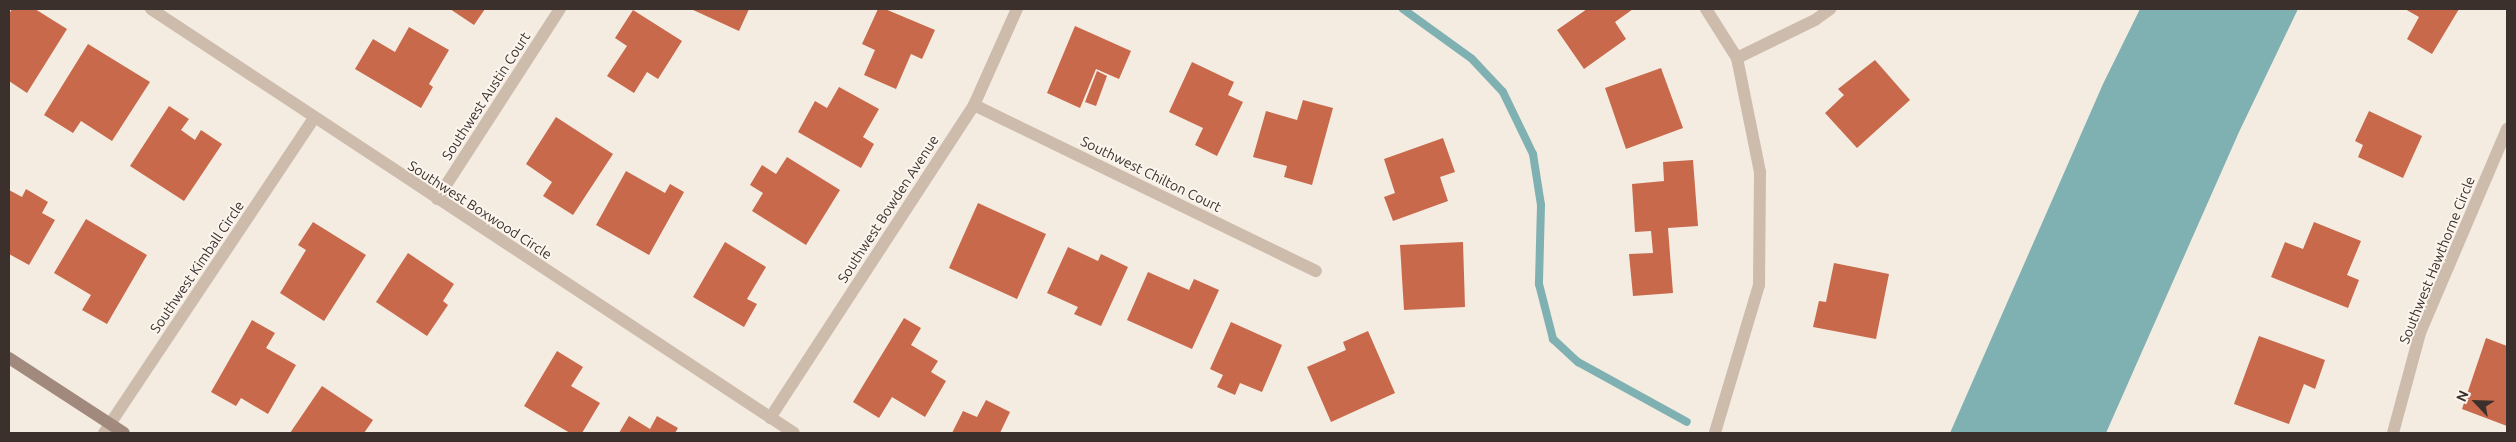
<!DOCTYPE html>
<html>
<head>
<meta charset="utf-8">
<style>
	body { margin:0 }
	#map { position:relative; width:2516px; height:442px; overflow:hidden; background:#f4ebe1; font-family:Ubuntu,sans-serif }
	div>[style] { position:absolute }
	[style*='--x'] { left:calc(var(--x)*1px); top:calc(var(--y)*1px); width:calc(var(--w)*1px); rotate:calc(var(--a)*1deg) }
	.water>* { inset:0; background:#7fb0b2 }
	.stream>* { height:8px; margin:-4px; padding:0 4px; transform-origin:4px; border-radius:4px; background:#7fb0b2 }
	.building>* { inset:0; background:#c8694b }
	.street>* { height:12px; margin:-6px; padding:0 6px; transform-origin:6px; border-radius:6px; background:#cdbbac }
	.secondary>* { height:12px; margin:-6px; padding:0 6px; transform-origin:6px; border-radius:6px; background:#a18a7d }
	span { translate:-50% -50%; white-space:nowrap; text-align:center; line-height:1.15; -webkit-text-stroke:4px #fbf5ee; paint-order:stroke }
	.street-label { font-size:14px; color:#3b302b }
	.frame { position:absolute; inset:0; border:10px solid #3b302b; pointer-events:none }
	.north { position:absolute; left:2451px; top:377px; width:50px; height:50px; -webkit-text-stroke:4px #fbf5ee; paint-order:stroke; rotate:294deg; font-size:14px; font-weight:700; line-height:20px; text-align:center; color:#3b302b }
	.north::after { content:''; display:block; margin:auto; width:18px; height:22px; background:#3b302b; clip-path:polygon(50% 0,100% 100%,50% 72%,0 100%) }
</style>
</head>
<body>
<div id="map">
	<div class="water">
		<i style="clip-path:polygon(2140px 9px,2298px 9px,2239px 132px,2106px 433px,1950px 433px,2103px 84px)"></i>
	</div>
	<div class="stream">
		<i style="--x:1403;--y:9;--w:85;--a:35.9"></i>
		<i style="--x:1472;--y:59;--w:45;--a:46.8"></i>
		<i style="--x:1503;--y:92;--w:69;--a:64.2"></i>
		<i style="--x:1533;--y:154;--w:52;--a:81.1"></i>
		<i style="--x:1541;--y:205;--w:79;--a:91.5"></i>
		<i style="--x:1539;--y:284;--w:57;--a:75.7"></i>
		<i style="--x:1553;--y:339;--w:34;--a:43"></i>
		<i style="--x:1578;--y:362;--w:124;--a:28.8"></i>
	</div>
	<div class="building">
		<i style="clip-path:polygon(12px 9px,35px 9px,67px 29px,27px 93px,9px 81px,9px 14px)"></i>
		<i style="clip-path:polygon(450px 9px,485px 9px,474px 25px)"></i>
		<i style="clip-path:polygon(691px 9px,749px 9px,739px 31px)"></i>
		<i style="clip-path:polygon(878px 9px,885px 9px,935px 30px,922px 59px,911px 54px,896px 89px,864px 75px,875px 50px,862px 44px)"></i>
		<i style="clip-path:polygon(1587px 9px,1633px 9px,1615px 22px,1626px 39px,1584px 69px,1557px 30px)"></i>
		<i style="clip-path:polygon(2405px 9px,2459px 9px,2432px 54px,2407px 39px,2419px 17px)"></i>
		<i style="clip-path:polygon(633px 10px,682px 41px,658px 79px,647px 72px,634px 93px,607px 76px,627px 46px,615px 38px)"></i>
		<i style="clip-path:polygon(1075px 26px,1131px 51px,1119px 79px,1096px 69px,1080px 108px,1047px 93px)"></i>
		<i style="clip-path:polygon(409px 27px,449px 50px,429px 84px,433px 87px,421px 108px,355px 69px,373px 39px,395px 52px)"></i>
		<i style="clip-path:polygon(88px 44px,150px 82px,112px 141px,81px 121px,73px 133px,44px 115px)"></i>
		<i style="clip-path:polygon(1875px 60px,1910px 100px,1857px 148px,1825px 113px,1844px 95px,1838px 89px)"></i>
		<i style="clip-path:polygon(1192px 62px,1234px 82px,1228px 95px,1243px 102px,1217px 156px,1195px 145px,1203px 128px,1169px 112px)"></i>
		<i style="clip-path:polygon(1661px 68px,1683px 128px,1626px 149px,1605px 88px)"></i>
		<i style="clip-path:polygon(1097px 71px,1107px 76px,1096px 106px,1085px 102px)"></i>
		<i style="clip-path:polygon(839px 87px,879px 109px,863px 137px,874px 144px,861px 168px,798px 132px,815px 101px,827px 108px)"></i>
		<i style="clip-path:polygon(1303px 100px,1333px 108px,1312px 185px,1284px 177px,1287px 166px,1253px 157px,1266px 111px,1297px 120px)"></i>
		<i style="clip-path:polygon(169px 106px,189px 119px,181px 130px,195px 140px,201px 130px,222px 144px,184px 201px,130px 166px)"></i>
		<i style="clip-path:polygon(2369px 111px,2422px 136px,2403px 178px,2358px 157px,2363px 145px,2355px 141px)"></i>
		<i style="clip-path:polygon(556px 117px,613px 154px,573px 215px,543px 196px,552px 182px,526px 164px)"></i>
		<i style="clip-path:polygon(1443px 138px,1455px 172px,1440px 177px,1448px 201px,1393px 221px,1384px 197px,1395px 193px,1384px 159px)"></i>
		<i style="clip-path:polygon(787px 157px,840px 190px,806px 245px,752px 211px,763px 193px,750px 185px,762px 165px,776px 174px)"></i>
		<i style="clip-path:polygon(1693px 160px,1698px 226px,1668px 228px,1673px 293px,1633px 296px,1629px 254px,1653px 253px,1651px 231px,1635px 232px,1632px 184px,1664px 181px,1663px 162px)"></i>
		<i style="clip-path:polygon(626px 171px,665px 193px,670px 184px,684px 192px,649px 255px,596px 225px)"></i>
		<i style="clip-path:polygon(26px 189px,48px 202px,42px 213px,55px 220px,29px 265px,9px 254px,9px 190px,22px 197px)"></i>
		<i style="clip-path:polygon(978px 203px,1046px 234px,1017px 299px,949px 268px)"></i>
		<i style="clip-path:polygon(86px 219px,147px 255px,107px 324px,82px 310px,91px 295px,54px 273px)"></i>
		<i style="clip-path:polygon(313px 222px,366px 255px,324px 321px,280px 293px,306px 250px,298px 245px)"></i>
		<i style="clip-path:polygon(2314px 222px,2361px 241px,2347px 275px,2359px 280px,2348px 308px,2271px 277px,2285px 242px,2303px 249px)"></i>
		<i style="clip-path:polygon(725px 242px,766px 267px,747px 299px,757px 304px,744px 327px,693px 297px)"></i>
		<i style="clip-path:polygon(1463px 242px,1465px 307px,1404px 310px,1400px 245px)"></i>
		<i style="clip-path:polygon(1068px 247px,1098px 261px,1101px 254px,1128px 267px,1101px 326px,1074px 314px,1078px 307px,1047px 293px)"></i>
		<i style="clip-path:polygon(408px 253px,454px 284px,443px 301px,448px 305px,427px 336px,376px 302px)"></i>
		<i style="clip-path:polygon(1834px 263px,1889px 274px,1876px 339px,1813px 327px,1819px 301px,1826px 302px)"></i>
		<i style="clip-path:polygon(1148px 272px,1189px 290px,1194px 279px,1219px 290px,1192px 349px,1127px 320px)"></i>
		<i style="clip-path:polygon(904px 318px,921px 328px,911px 345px,938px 361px,931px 372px,946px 381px,925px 417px,892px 397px,879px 418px,853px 402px)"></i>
		<i style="clip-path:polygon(252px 320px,275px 333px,266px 348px,296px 365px,268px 414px,241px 398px,236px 406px,211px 392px)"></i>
		<i style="clip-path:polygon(1231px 322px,1282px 345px,1262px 392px,1240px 383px,1235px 395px,1217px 387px,1223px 375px,1210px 369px)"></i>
		<i style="clip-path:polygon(1368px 331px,1395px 393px,1331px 422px,1307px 367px,1346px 350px,1343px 342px)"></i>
		<i style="clip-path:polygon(2259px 336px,2325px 360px,2315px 389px,2304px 384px,2289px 424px,2234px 404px)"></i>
		<i style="clip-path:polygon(2486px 338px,2507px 346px,2507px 426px,2462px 409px)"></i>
		<i style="clip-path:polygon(557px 351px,583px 367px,571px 386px,600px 403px,582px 433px,570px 433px,524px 406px)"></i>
		<i style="clip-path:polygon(322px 386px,373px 420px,364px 433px,290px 433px)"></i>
		<i style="clip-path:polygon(986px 400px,1010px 412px,1000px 433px,952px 433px,963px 411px,977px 417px)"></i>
		<i style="clip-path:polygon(629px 416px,650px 429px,657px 416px,678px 428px,675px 433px,619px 433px)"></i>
	</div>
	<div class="street">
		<i style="--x:151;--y:9;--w:770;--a:33.4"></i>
		<i style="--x:1706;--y:9;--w:58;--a:57.7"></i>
		<i style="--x:1737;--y:58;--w:116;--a:78.6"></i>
		<i style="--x:1760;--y:172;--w:113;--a:90.5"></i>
		<i style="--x:1759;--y:285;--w:154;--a:106.6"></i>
		<i style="--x:1737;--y:58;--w:87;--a:-26"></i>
		<i style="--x:1815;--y:20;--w:19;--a:-36"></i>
		<i style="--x:974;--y:105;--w:380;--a:25.9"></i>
		<i style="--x:437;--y:199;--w:226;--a:-57.1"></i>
		<i style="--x:770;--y:418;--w:374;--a:-56.9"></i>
		<i style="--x:974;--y:105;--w:105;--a:-65.9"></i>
		<i style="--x:104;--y:433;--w:379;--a:-56.3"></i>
		<i style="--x:2393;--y:433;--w:104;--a:-74.9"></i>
		<i style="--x:2420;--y:333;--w:222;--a:-66.9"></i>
	</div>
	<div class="secondary">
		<i style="--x:9;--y:358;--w:137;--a:33.1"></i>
	</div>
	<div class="street-label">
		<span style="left:486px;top:96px;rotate:-57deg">Southwest Austin Court</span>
		<span style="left:1151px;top:174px;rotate:26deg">Southwest Chilton Court</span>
		<span style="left:888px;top:209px;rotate:-57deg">Southwest Bowden Avenue</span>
		<span style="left:480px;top:210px;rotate:33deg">Southwest Boxwood Circle</span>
		<span style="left:2437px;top:260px;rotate:-68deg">Southwest Hawthorne Circle</span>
		<span style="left:197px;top:267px;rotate:-56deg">Southwest Kimball Circle</span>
	</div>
	<div class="frame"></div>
	<div class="north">N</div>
</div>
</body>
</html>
